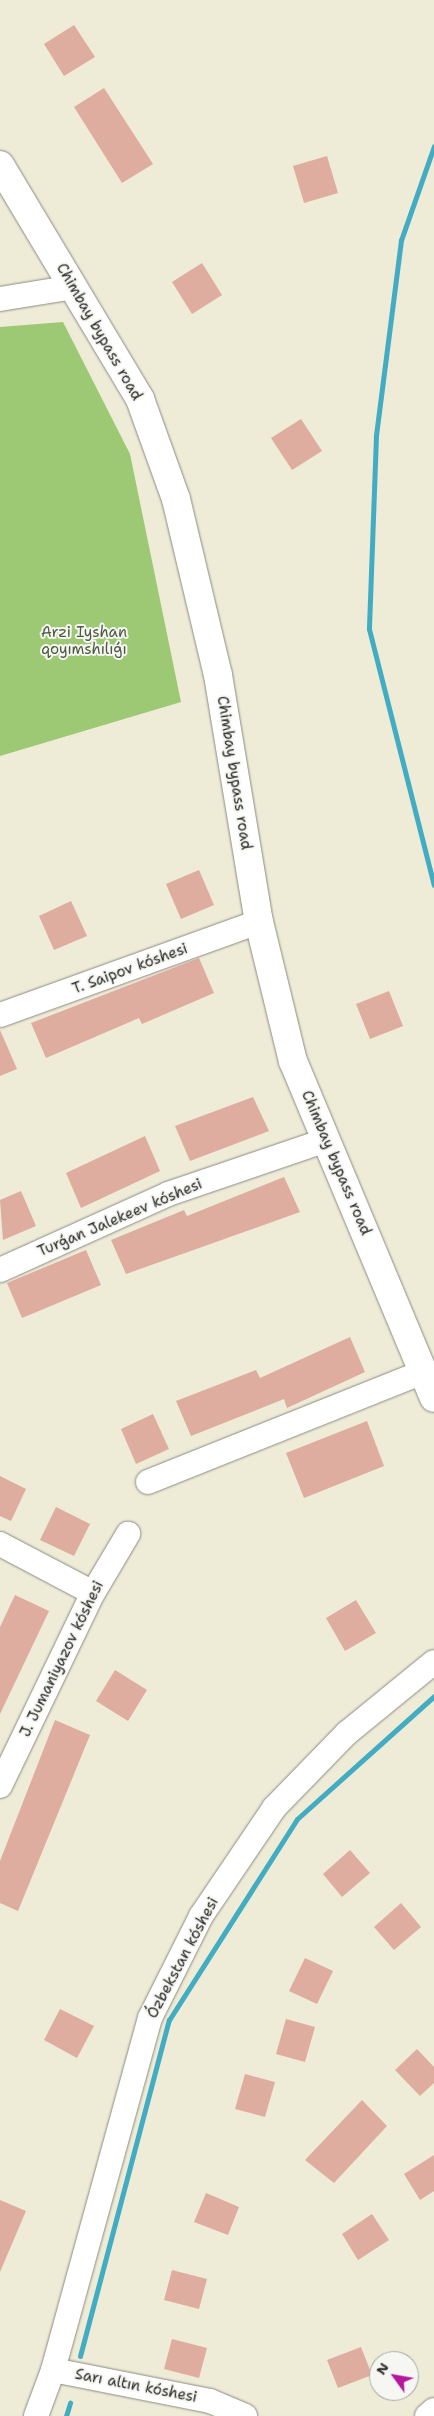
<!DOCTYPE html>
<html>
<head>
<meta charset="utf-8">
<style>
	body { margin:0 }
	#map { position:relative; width:434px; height:2416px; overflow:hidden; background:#eeebd7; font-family:"Shantell Sans",sans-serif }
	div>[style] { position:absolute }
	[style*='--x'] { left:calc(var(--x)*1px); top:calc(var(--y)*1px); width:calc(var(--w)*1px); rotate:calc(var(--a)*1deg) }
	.green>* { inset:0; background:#9dc874 }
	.stream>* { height:5px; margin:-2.5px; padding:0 2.5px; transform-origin:2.5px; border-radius:2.5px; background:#42acc2 }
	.building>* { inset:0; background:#deada0 }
	.roads { filter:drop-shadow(0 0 1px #8c8b81) drop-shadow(0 0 1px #8c8b81) }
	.minor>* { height:24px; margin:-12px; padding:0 12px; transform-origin:12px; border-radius:12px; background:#fff }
	.major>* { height:28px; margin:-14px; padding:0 14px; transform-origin:14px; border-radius:14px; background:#fff }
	span { translate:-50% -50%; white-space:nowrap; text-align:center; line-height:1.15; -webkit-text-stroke:4px #f6f6f2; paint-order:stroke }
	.street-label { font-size:15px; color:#2b2b2b }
	.park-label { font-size:15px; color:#4d5a41 }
	.north { position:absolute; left:369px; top:2351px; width:50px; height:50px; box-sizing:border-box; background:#f6f6f2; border:1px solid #a5a5a2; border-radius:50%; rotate:302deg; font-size:14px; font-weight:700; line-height:20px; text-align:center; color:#2b2b2b }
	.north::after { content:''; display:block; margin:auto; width:18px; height:22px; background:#b5179e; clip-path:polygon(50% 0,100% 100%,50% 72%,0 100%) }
</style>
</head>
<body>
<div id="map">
	<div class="green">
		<i style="clip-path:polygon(63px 322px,130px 454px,181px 702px,0 756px,0 327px)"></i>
	</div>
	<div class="stream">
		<i style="--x:434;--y:146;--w:100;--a:109.3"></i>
		<i style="--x:401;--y:240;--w:198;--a:97.3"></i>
		<i style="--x:376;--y:436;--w:193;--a:92.1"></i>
		<i style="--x:369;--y:629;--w:264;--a:75.8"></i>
		<i style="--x:80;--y:2356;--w:348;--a:-75.2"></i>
		<i style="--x:169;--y:2020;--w:238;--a:-57.5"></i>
		<i style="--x:297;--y:1819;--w:184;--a:-41.9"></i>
		<i style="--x:66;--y:2416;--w:14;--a:-73"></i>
	</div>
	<div class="building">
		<i style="clip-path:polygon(74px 25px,95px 57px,64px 76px,44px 44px)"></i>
		<i style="clip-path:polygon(104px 88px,153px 164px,122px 183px,74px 107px)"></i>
		<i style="clip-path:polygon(327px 156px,338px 193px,304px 203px,293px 166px)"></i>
		<i style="clip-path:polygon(202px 263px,222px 295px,192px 314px,172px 282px)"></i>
		<i style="clip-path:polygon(301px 419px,322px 451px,292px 470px,271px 438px)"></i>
		<i style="clip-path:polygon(199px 870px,214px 905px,181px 919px,166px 884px)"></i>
		<i style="clip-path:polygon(71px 901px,87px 936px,54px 950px,39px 916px)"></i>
		<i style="clip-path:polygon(199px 958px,214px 993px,142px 1024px,139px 1018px,46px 1058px,31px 1023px)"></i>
		<i style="clip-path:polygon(389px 991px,403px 1026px,370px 1039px,356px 1004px)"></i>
		<i style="clip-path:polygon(0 1030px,17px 1069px,0 1076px)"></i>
		<i style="clip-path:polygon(253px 1097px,269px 1131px,190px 1161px,175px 1126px)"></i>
		<i style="clip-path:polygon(145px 1136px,160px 1171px,81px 1208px,66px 1173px)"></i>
		<i style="clip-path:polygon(284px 1177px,300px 1212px,126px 1274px,111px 1240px,184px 1210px,187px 1216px)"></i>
		<i style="clip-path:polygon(21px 1191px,36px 1226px,3px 1240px,0 1200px)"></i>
		<i style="clip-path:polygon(86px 1250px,101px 1285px,22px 1318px,7px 1283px)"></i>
		<i style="clip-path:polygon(350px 1337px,365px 1372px,287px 1408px,284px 1399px,191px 1436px,176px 1401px,256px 1370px,260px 1378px)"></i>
		<i style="clip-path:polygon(153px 1414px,169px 1449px,136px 1464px,121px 1429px)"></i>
		<i style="clip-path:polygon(367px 1421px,384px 1466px,304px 1498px,286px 1453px)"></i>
		<i style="clip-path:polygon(0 1476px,26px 1489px,11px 1521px,0 1516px)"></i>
		<i style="clip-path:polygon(56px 1507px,90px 1524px,74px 1556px,40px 1540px)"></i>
		<i style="clip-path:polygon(15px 1595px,49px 1611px,0 1714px,0 1627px)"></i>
		<i style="clip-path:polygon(356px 1600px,376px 1633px,345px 1651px,326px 1618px)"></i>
		<i style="clip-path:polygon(115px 1670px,147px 1690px,128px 1721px,96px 1701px)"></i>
		<i style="clip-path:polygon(55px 1720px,90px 1735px,18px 1911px,0 1903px,0 1861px)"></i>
		<i style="clip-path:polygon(350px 1850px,370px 1873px,342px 1897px,323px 1874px)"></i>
		<i style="clip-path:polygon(401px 1903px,421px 1927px,394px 1950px,374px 1927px)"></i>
		<i style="clip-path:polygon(305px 1958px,333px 1971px,317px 2004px,289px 1991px)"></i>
		<i style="clip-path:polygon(60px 2009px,94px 2026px,77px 2058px,44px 2040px)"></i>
		<i style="clip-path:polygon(286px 2019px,315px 2027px,305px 2062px,276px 2054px)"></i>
		<i style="clip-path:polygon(417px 2049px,434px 2067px,434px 2083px,420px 2096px,395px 2070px)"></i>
		<i style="clip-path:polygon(245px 2074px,275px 2082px,265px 2117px,235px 2109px)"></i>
		<i style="clip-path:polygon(362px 2100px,387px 2126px,334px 2183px,305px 2160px)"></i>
		<i style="clip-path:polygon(434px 2155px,434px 2191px,420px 2200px,404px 2174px)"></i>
		<i style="clip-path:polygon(206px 2193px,239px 2207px,228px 2235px,194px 2222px)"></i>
		<i style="clip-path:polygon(0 2200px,26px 2211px,0 2272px)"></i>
		<i style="clip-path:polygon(372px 2214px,389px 2240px,358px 2260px,342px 2234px)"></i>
		<i style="clip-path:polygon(172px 2270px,207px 2279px,199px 2309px,164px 2300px)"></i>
		<i style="clip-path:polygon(172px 2339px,207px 2348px,199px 2378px,164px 2369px)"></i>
		<i style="clip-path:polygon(361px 2347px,372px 2375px,338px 2388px,327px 2360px)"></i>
	</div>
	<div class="roads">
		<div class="minor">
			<i style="--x:0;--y:299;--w:74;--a:-9.3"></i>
			<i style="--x:0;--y:1015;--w:275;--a:-19.8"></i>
			<i style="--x:0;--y:1270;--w:184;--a:-24.3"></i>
			<i style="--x:168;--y:1194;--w:168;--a:-18.8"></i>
			<i style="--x:148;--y:1482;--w:294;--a:-21.8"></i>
			<i style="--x:0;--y:1544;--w:105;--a:27.8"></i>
			<i style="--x:0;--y:1786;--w:214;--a:-64.3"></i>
			<i style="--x:93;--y:1593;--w:69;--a:-59.3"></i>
			<i style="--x:53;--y:2370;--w:160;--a:11.2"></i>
			<i style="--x:210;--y:2401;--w:38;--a:23"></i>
			<i style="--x:36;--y:2416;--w:49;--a:-69.7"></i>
			<i style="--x:53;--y:2370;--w:365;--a:-74.6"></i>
			<i style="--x:150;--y:2018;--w:114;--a:-63.4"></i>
			<i style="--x:201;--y:1916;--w:130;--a:-55.9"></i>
			<i style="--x:274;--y:1808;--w:105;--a:-45.8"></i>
			<i style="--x:347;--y:1733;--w:112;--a:-39.2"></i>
			<i style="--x:427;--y:2416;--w:9;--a:-41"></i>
		</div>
		<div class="major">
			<i style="--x:0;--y:165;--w:273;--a:59.1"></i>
			<i style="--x:140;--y:399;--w:106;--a:70.2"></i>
			<i style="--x:176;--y:499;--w:181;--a:76.6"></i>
			<i style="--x:218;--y:675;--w:250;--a:80.6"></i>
			<i style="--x:259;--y:922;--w:143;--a:76.3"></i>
			<i style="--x:293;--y:1061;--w:365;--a:67.3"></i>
		</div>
	</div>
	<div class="street-label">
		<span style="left:99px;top:332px;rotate:60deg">Chimbay bypass road</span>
		<span style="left:234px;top:773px;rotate:81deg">Chimbay bypass road</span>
		<span style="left:130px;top:969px;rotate:-20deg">T. Saipov kóshesi</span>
		<span style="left:336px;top:1163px;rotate:67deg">Chimbay bypass road</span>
		<span style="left:120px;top:1218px;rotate:-23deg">Turǵan Jalekeev kóshesi</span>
		<span style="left:62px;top:1659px;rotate:-64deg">J. Jumaniyazov kóshesi</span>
		<span style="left:183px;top:1958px;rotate:-62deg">Ózbekstan kóshesi</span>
		<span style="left:136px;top:2386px;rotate:11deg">Sarı altın kóshesi</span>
	</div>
	<div class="park-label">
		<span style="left:84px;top:641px">Arzi Iyshan<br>qoyımshılıǵı</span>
	</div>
	<div class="north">N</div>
</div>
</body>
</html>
